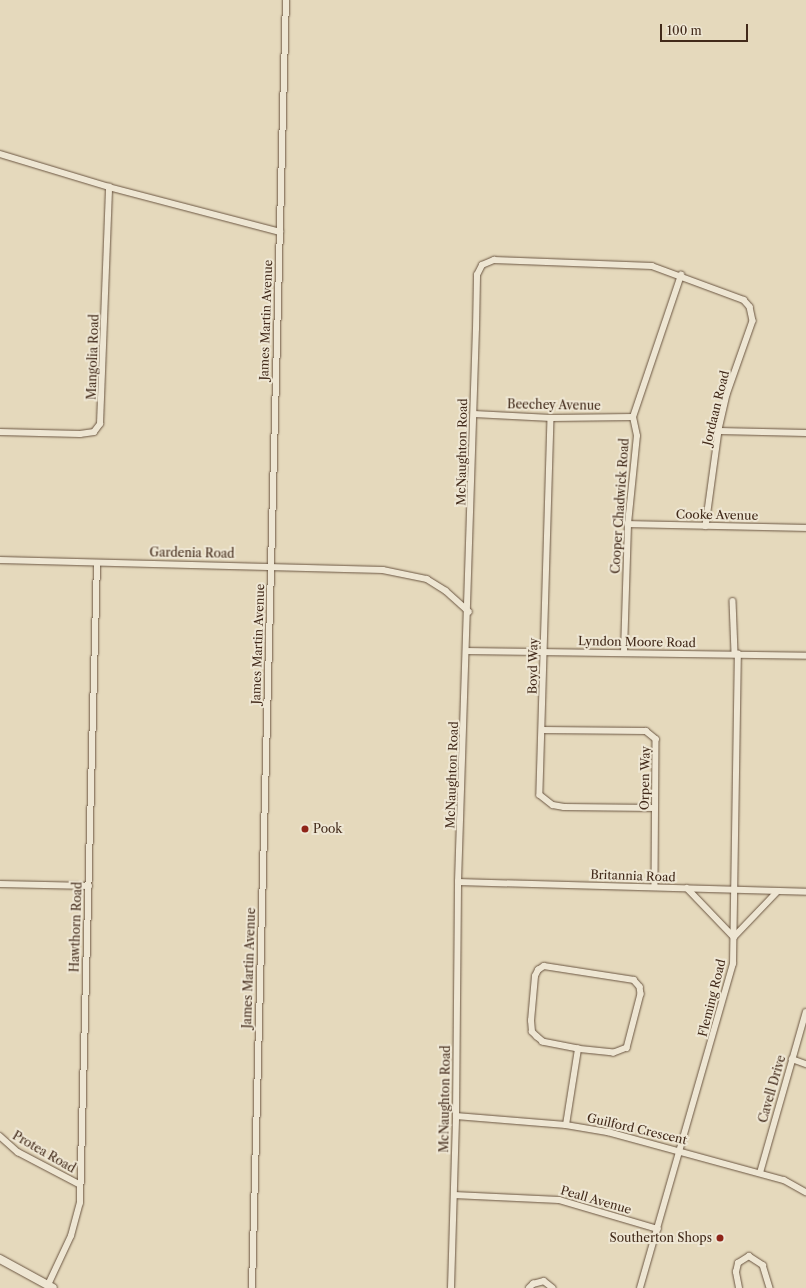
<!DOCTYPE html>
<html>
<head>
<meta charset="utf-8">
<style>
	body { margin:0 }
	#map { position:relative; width:806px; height:1288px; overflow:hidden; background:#e5d9bc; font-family:"Libre Caslon Text",serif }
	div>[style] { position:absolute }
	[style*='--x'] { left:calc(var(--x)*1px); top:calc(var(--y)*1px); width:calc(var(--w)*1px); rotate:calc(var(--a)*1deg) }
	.roads { filter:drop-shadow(0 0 1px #6b5642) drop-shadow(0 0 1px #6b5642) }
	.street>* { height:5.5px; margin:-2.75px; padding:0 2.75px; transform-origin:2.75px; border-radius:2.75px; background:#eee6d3 }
	.secondary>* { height:8px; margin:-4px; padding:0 4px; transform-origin:4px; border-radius:4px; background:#eee6d3 }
	.dots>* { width:11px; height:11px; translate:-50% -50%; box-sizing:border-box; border:2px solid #eee6d3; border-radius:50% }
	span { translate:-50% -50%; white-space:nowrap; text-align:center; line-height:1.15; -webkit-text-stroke:4px #eee6d3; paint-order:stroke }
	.street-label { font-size:12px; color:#422a1a }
	.poi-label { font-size:12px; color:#422a1a }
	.left { translate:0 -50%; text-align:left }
	.right { translate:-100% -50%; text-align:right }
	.scale { position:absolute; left:660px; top:24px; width:88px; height:18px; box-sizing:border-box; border:2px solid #422a1a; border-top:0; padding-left:5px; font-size:12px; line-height:14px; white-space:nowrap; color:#422a1a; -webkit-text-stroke:3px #eee6d3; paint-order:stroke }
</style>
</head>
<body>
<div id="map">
	<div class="roads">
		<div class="street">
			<i style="--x:0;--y:154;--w:114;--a:16.8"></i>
			<i style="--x:109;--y:187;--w:177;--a:14.7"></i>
			<i style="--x:474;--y:414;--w:77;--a:3"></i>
			<i style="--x:551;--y:418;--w:82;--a:-0.7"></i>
			<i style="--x:551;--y:418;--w:377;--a:91.7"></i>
			<i style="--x:540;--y:795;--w:16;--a:38"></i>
			<i style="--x:553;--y:805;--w:11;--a:10"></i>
			<i style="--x:564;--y:807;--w:91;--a:0.6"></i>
			<i style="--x:719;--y:431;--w:87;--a:1.3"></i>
			<i style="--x:0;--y:432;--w:80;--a:1.4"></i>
			<i style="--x:80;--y:434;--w:14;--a:-8"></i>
			<i style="--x:94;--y:432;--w:10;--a:-53"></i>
			<i style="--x:100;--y:424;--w:237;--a:-87.8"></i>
			<i style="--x:628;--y:524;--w:178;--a:1.3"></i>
			<i style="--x:0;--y:560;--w:383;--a:1.5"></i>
			<i style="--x:383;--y:570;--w:45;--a:11.6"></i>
			<i style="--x:427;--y:579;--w:22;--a:32"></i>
			<i style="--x:446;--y:591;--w:31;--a:42"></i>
			<i style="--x:733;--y:601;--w:53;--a:87.8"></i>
			<i style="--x:468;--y:651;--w:338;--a:0.8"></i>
			<i style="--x:624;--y:652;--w:128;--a:-88.2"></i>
			<i style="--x:628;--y:524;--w:88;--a:-84.2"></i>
			<i style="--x:637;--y:436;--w:19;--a:-102"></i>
			<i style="--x:633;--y:417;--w:150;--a:-71.3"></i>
			<i style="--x:542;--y:730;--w:104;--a:0.6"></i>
			<i style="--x:646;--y:731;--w:13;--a:39"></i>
			<i style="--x:656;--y:739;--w:148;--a:90.4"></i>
			<i style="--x:458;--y:882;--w:348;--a:1.6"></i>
			<i style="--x:0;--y:884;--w:89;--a:1.3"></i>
			<i style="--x:687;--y:888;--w:68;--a:46.2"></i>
			<i style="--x:734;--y:937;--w:62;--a:-46.3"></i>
			<i style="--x:544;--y:966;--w:91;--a:8.8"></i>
			<i style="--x:634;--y:980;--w:9;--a:49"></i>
			<i style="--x:640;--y:987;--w:7;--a:82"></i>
			<i style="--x:641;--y:994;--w:56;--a:104.5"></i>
			<i style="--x:627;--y:1048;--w:14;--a:159"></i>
			<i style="--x:614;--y:1053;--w:36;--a:-174"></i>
			<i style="--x:578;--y:1049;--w:36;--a:-169"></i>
			<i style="--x:543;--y:1042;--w:8;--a:-140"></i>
			<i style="--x:537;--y:1037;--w:7;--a:-135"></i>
			<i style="--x:532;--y:1032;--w:11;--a:-95"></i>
			<i style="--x:531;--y:1021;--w:45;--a:-84.9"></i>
			<i style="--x:535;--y:976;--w:7;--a:-63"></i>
			<i style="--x:538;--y:970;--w:7;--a:-34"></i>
			<i style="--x:792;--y:1059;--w:15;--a:20"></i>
			<i style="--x:456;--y:1116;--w:110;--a:4.7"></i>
			<i style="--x:566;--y:1125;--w:43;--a:9.5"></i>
			<i style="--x:608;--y:1132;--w:182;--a:15.3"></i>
			<i style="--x:784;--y:1180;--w:25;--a:29"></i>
			<i style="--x:566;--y:1125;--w:77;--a:-81"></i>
			<i style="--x:0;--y:1136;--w:24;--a:42"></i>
			<i style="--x:18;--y:1152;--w:69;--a:27.7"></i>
			<i style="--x:760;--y:1173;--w:167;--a:-74.1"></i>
			<i style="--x:454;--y:1195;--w:105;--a:2.7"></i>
			<i style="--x:559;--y:1200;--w:103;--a:16.3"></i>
			<i style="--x:48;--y:1285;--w:54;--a:-64.9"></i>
			<i style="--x:71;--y:1236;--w:34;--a:-75"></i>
			<i style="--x:80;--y:1203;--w:640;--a:-88.48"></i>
			<i style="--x:252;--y:1288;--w:1288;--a:-88.49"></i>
			<i style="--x:451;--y:1288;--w:172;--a:-88.3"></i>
			<i style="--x:456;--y:1116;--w:234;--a:-89.5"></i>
			<i style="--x:458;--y:882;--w:553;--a:-88.14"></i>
			<i style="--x:476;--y:329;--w:54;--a:-88.9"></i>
			<i style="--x:477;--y:275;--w:11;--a:-63"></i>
			<i style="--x:482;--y:265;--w:13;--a:-23"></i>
			<i style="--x:494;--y:260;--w:158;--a:2.2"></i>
			<i style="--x:652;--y:266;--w:98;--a:20.3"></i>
			<i style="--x:744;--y:300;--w:9;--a:49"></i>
			<i style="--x:750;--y:307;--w:14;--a:78"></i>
			<i style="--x:753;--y:321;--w:78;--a:109.4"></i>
			<i style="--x:727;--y:395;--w:37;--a:103"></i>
			<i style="--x:719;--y:431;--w:96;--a:97.8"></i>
			<i style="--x:529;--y:1288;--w:6;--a:-45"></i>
			<i style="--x:533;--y:1284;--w:11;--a:-15"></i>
			<i style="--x:544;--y:1281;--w:11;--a:38"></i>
			<i style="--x:640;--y:1288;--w:337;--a:-74"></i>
			<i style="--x:733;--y:964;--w:310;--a:-89.1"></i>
			<i style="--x:739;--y:1288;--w:16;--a:-101"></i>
			<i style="--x:736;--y:1272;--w:9;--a:-77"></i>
			<i style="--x:738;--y:1263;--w:13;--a:-32"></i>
			<i style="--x:749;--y:1256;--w:17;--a:33"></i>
			<i style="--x:763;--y:1265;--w:24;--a:73"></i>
		</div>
		<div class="secondary">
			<i style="--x:0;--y:1259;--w:60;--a:28.7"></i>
		</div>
	</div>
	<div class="dots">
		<i style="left:305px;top:829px;background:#8f2418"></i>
		<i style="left:720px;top:1238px;background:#8f2418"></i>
	</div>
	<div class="street-label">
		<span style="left:266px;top:320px;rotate:-88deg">James Martin Avenue</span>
		<span style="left:93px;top:357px;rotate:-88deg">Mangolia Road</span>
		<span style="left:554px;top:405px;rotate:1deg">Beechey Avenue</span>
		<span style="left:716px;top:408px;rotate:-76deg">Jordaan Road</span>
		<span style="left:462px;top:452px;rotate:-89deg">McNaughton Road</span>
		<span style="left:620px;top:506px;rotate:-86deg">Cooper Chadwick Road</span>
		<span style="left:717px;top:515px;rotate:1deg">Cooke Avenue</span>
		<span style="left:192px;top:553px;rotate:1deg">Gardenia Road</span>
		<span style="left:637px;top:642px;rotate:1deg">Lyndon Moore Road</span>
		<span style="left:258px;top:644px;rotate:-88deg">James Martin Avenue</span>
		<span style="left:533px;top:666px;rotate:-89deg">Boyd Way</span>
		<span style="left:452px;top:775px;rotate:-88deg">McNaughton Road</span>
		<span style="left:645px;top:778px;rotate:-89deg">Orpen Way</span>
		<span style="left:633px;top:876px;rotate:2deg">Britannia Road</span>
		<span style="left:76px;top:927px;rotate:-88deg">Hawthorn Road</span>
		<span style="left:249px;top:968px;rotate:-88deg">James Martin Avenue</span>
		<span style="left:712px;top:998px;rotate:-76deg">Fleming Road</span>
		<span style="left:772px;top:1089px;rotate:-74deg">Cavell Drive</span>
		<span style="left:445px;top:1099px;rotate:-89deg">McNaughton Road</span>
		<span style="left:637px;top:1129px;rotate:13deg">Guilford Crescent</span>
		<span style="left:44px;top:1152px;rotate:30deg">Protea Road</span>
		<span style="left:596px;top:1200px;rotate:16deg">Peall Avenue</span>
	</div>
	<div class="poi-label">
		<span class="left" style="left:313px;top:829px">Pook</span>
		<span class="right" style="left:712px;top:1238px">Southerton Shops</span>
	</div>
	<div class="scale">100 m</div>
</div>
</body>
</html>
